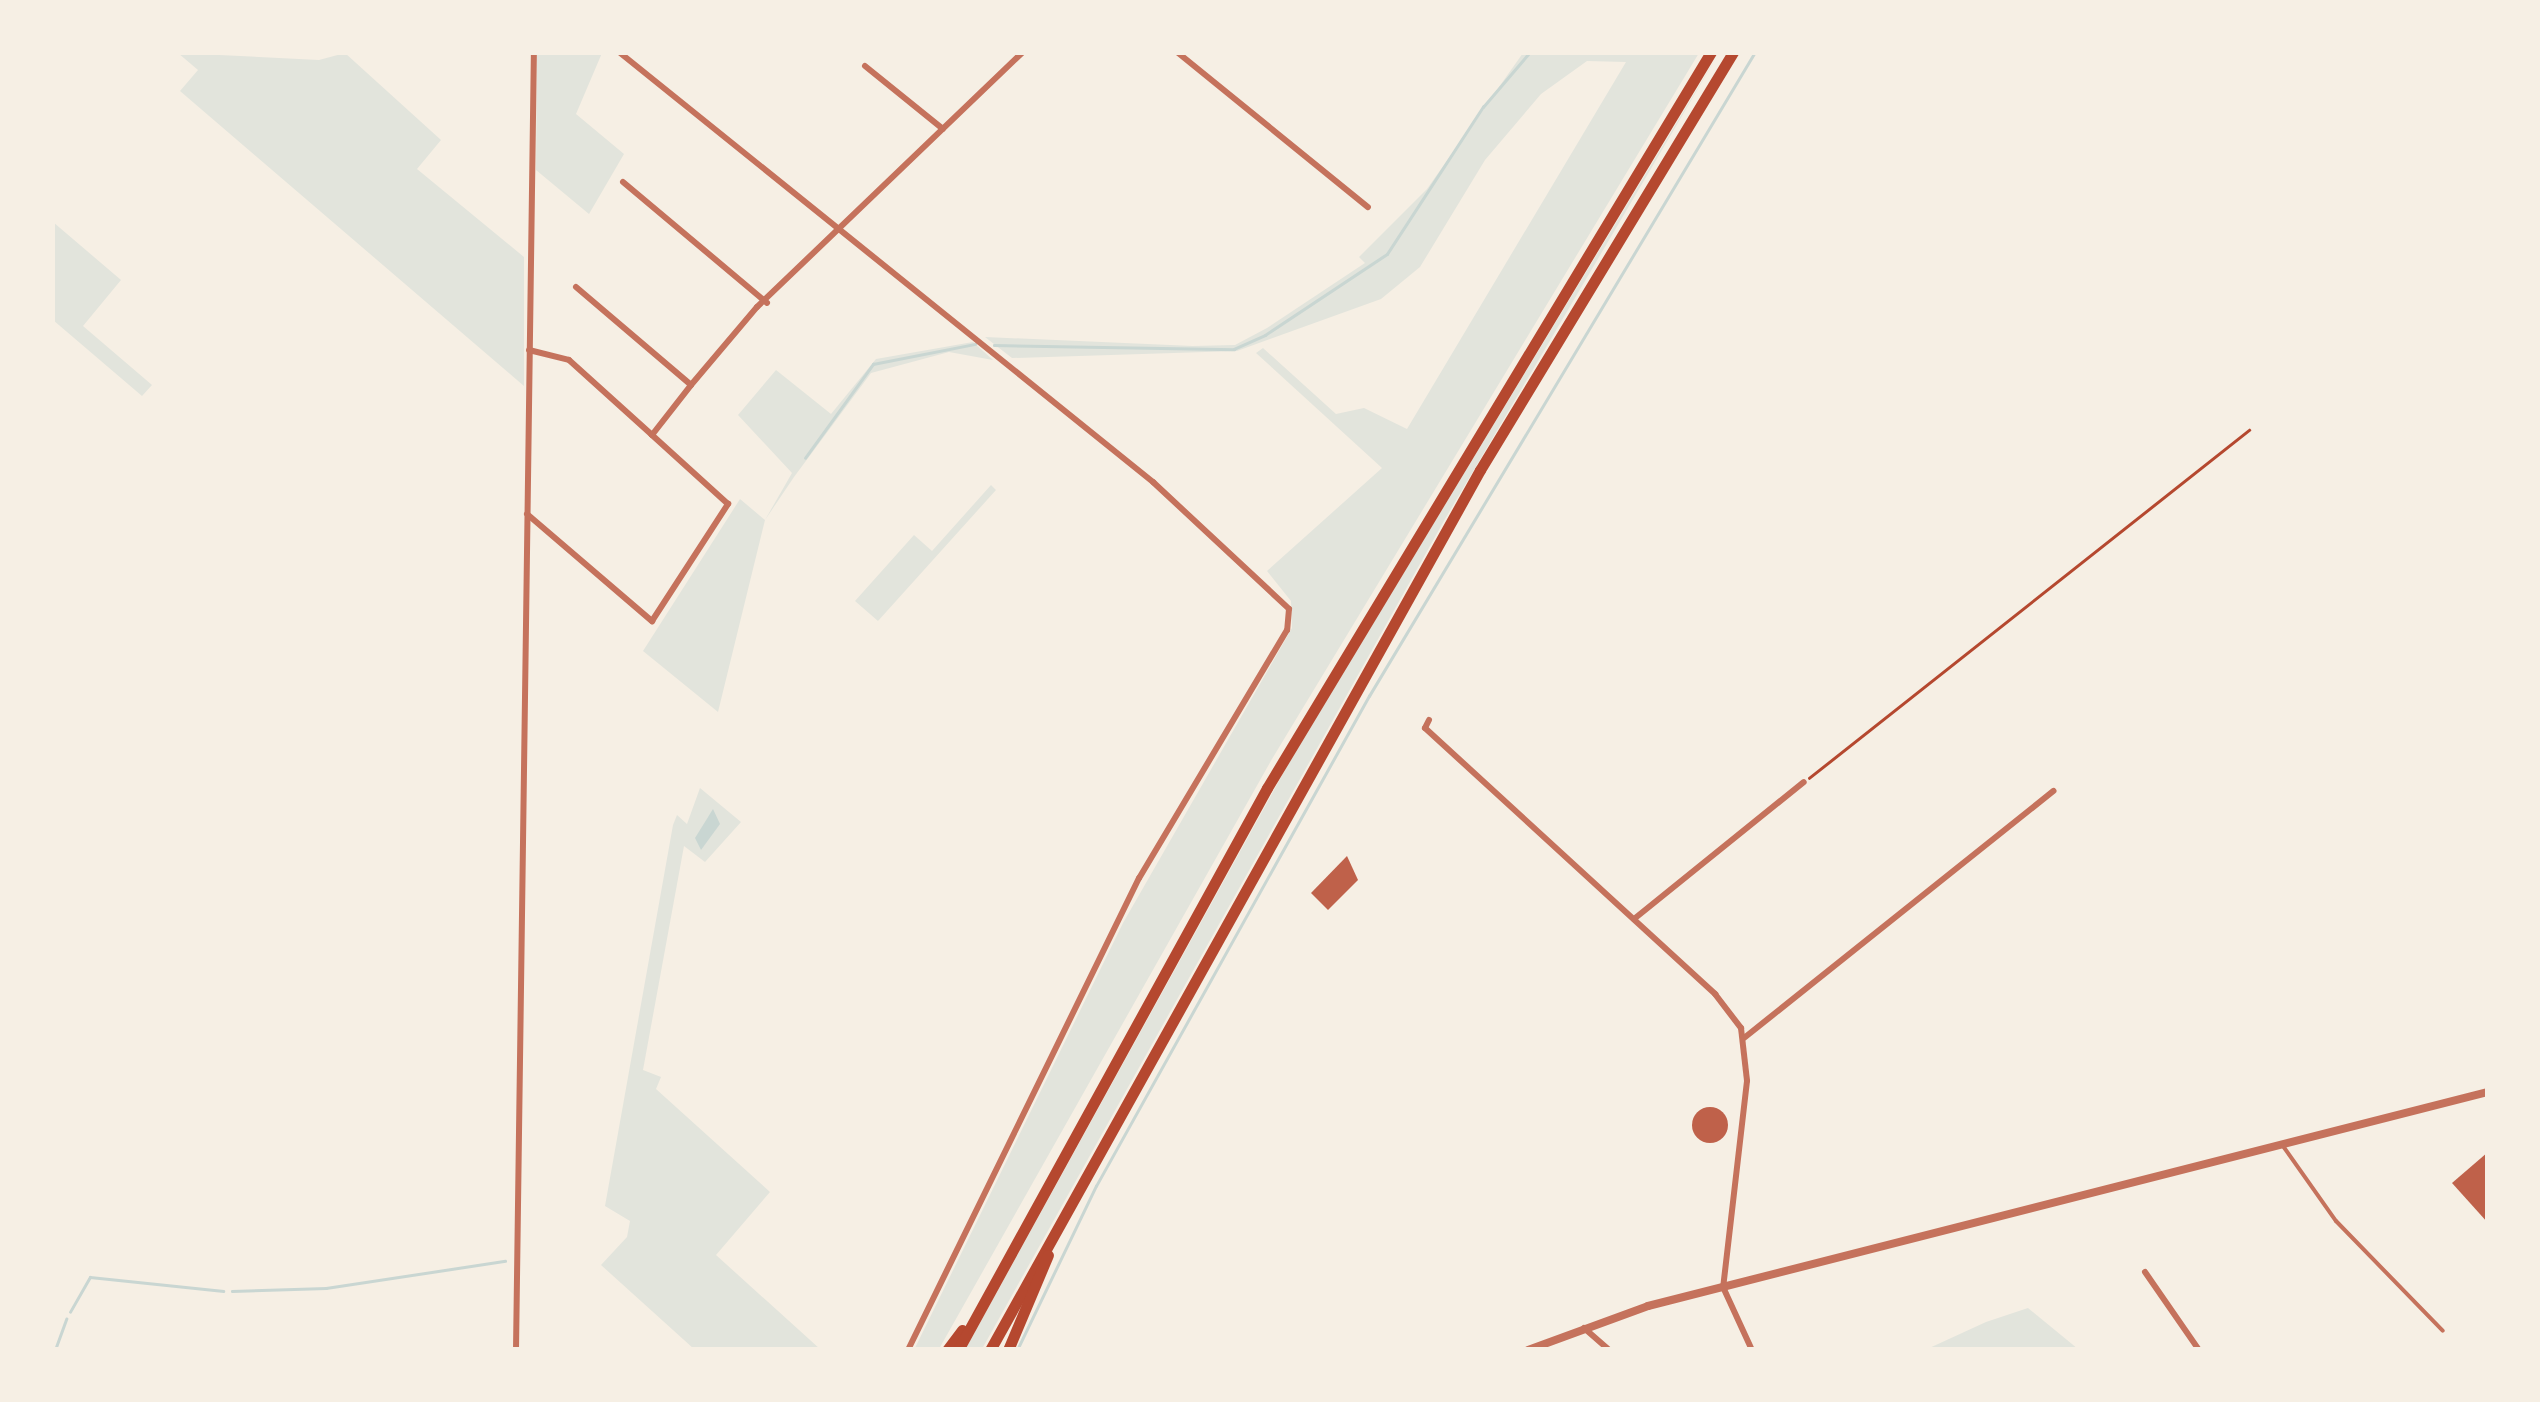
<!DOCTYPE html>
<html>
<head>
<meta charset="utf-8">
<style>
	body { margin:0 }
	#map { position:relative; width:2540px; height:1402px; overflow:hidden; background:#f6efe4; font-family:Poppins,sans-serif }
	div>[style] { position:absolute }
	[style*='--x'] { left:calc(var(--x)*1px); top:calc(var(--y)*1px); width:calc(var(--w)*1px); rotate:calc(var(--a)*1deg) }
	.green>* { inset:0; background:#e2e4dc }
	.water>* { inset:0; background:#c9d6d2 }
	.stream>* { height:2.5px; margin:-1.25px; padding:0 1.25px; transform-origin:1.25px; border-radius:1.25px; background:#c9d6d2 }
	.building>* { inset:0; background:#bf614a }
	.round { border-radius:50% }
	.path>* { height:2.5px; margin:-1.25px; padding:0 1.25px; transform-origin:1.25px; border-radius:1.25px; background:#b5482f }
	.service>* { height:4px; margin:-2px; padding:0 2px; transform-origin:2px; border-radius:2px; background:#c5725c }
	.minor>* { height:6px; margin:-3px; padding:0 3px; transform-origin:3px; border-radius:3px; background:#c5725c }
	.tertiary>* { height:8px; margin:-4px; padding:0 4px; transform-origin:4px; border-radius:4px; background:#c5725c }
	.motorway>* { height:11px; margin:-5.5px; padding:0 5.5px; transform-origin:5.5px; border-radius:5.5px; background:#b5482f }
	span { translate:-50% -50%; white-space:nowrap; text-align:center; line-height:1.15; -webkit-text-stroke:8px #f6efe4; paint-order:stroke }
	.frame { position:absolute; inset:0; border:55px solid #f6efe4; pointer-events:none }
</style>
</head>
<body>
<div id="map">
	<div class="green">
		<i style="clip-path:polygon(178px 53px,319px 60px,345px 53px,441px 140px,417px 169px,524px 257px,524px 386px,180px 91px,198px 70px)"></i>
		<i style="clip-path:polygon(537px 53px,602px 53px,576px 114px,624px 154px,589px 214px,536px 170px)"></i>
		<i style="clip-path:polygon(1523px 53px,1699px 53px,1272px 759px,939px 1349px,914px 1350px,1123px 923px,1292px 628px,1291px 601px,1267px 571px,1382px 468px,1256px 353px,1263px 348px,1336px 414px,1364px 408px,1407px 429px,1626px 62px,1587px 61px,1541px 94px,1485px 160px,1420px 267px,1381px 299px,1237px 351px,1012px 358px,985px 337px,1193px 346px,1235px 345px,1267px 328px,1365px 263px,1359px 257px,1427px 189px)"></i>
		<i style="clip-path:polygon(1719px 53px,1445px 519px,982px 1349px,965px 1350px,1295px 752px)"></i>
		<i style="clip-path:polygon(53px 222px,121px 280px,83px 326px,152px 385px,142px 396px,53px 320px)"></i>
		<i style="clip-path:polygon(973px 342px,993px 360px,949px 352px,871px 373px,794px 477px,765px 520px,718px 712px,643px 651px,740px 499px,765px 520px,792px 473px,738px 415px,776px 370px,831px 414px,876px 359px)"></i>
		<i style="clip-path:polygon(991px 485px,996px 490px,878px 621px,855px 601px,914px 535px,932px 551px)"></i>
		<i style="clip-path:polygon(700px 788px,741px 822px,705px 862px,684px 846px,643px 1070px,661px 1077px,656px 1089px,770px 1192px,716px 1255px,820px 1349px,694px 1349px,601px 1265px,627px 1237px,630px 1221px,605px 1206px,673px 825px,677px 815px,687px 824px)"></i>
		<i style="clip-path:polygon(2028px 1308px,2078px 1349px,1925px 1350px,1986px 1322px)"></i>
	</div>
	<div class="water">
		<i style="clip-path:polygon(713px 809px,720px 824px,701px 850px,695px 838px)"></i>
	</div>
	<div class="stream">
		<i style="--x:994;--y:345;--w:240;--a:1"></i>
		<i style="--x:1234;--y:349;--w:34;--a:-24"></i>
		<i style="--x:1265;--y:335;--w:146;--a:-33.6"></i>
		<i style="--x:1387;--y:254;--w:176;--a:-56.9"></i>
		<i style="--x:1483;--y:107;--w:72;--a:-49.5"></i>
		<i style="--x:805;--y:458;--w:116;--a:-54.1"></i>
		<i style="--x:873;--y:364;--w:104;--a:-11.1"></i>
		<i style="--x:232;--y:1291;--w:94;--a:-1.8"></i>
		<i style="--x:326;--y:1288;--w:181;--a:-8.6"></i>
		<i style="--x:70;--y:1312;--w:40;--a:-60.3"></i>
		<i style="--x:90;--y:1277;--w:134;--a:6"></i>
		<i style="--x:55;--y:1350;--w:33;--a:-70"></i>
		<i style="--x:1017;--y:1350;--w:182;--a:-64.3"></i>
		<i style="--x:1096;--y:1186;--w:561;--a:-60.88"></i>
		<i style="--x:1369;--y:696;--w:751;--a:-59.06"></i>
	</div>
	<div class="building">
		<i style="clip-path:polygon(1347px 856px,1358px 880px,1328px 910px,1311px 893px)"></i>
		<i class="round" style="left:1692px;top:1107px;width:36px;height:36px"></i>
		<i style="clip-path:polygon(2488px 1152px,2488px 1223px,2452px 1183px)"></i>
	</div>
	<div class="path">
		<i style="--x:1809;--y:778;--w:561;--a:-38.34"></i>
	</div>
	<div class="service">
		<i style="--x:2283;--y:1146;--w:92;--a:54.8"></i>
		<i style="--x:2336;--y:1221;--w:153;--a:45.8"></i>
	</div>
	<div class="minor">
		<i style="--x:619;--y:52;--w:686;--a:38.84"></i>
		<i style="--x:1153;--y:482;--w:186;--a:43"></i>
		<i style="--x:1289;--y:609;--w:21;--a:95"></i>
		<i style="--x:1287;--y:630;--w:289;--a:120.8"></i>
		<i style="--x:1139;--y:878;--w:525;--a:116.08"></i>
		<i style="--x:1177;--y:52;--w:246;--a:39.1"></i>
		<i style="--x:865;--y:66;--w:100;--a:38.9"></i>
		<i style="--x:623;--y:182;--w:188;--a:40"></i>
		<i style="--x:576;--y:287;--w:151;--a:40.4"></i>
		<i style="--x:691;--y:385;--w:102;--a:-49.8"></i>
		<i style="--x:757;--y:307;--w:368;--a:-43.8"></i>
		<i style="--x:529;--y:350;--w:41;--a:14"></i>
		<i style="--x:569;--y:360;--w:112;--a:42.1"></i>
		<i style="--x:527;--y:514;--w:165;--a:40.6"></i>
		<i style="--x:652;--y:621;--w:140;--a:-57"></i>
		<i style="--x:728;--y:504;--w:103;--a:-137.8"></i>
		<i style="--x:652;--y:435;--w:63;--a:-52"></i>
		<i style="--x:1429;--y:720;--w:9;--a:117"></i>
		<i style="--x:1425;--y:728;--w:394;--a:42.5"></i>
		<i style="--x:1715;--y:994;--w:43;--a:52.6"></i>
		<i style="--x:1741;--y:1028;--w:53;--a:83.5"></i>
		<i style="--x:1747;--y:1081;--w:207;--a:96.6"></i>
		<i style="--x:1723;--y:1287;--w:69;--a:65.3"></i>
		<i style="--x:1634;--y:919;--w:218;--a:-38.9"></i>
		<i style="--x:1744;--y:1038;--w:396;--a:-38.6"></i>
		<i style="--x:2145;--y:1272;--w:95;--a:55.3"></i>
		<i style="--x:1584;--y:1328;--w:33;--a:41"></i>
		<i style="--x:516;--y:1350;--w:1298;--a:-89.21"></i>
	</div>
	<div class="tertiary">
		<i style="--x:1528;--y:1350;--w:128;--a:-20.1"></i>
		<i style="--x:1648;--y:1306;--w:867;--a:-14.29"></i>
	</div>
	<div class="motorway">
		<i style="--x:947;--y:1350;--w:25;--a:-53"></i>
		<i style="--x:958;--y:1350;--w:641;--a:-61.2"></i>
		<i style="--x:1267;--y:788;--w:860;--a:-58.9"></i>
		<i style="--x:990;--y:1350;--w:1007;--a:-60.89"></i>
		<i style="--x:1480;--y:470;--w:489;--a:-58.8"></i>
		<i style="--x:1008;--y:1350;--w:103;--a:-67.2"></i>
	</div>
	<div class="frame"></div>
</div>
</body>
</html>
